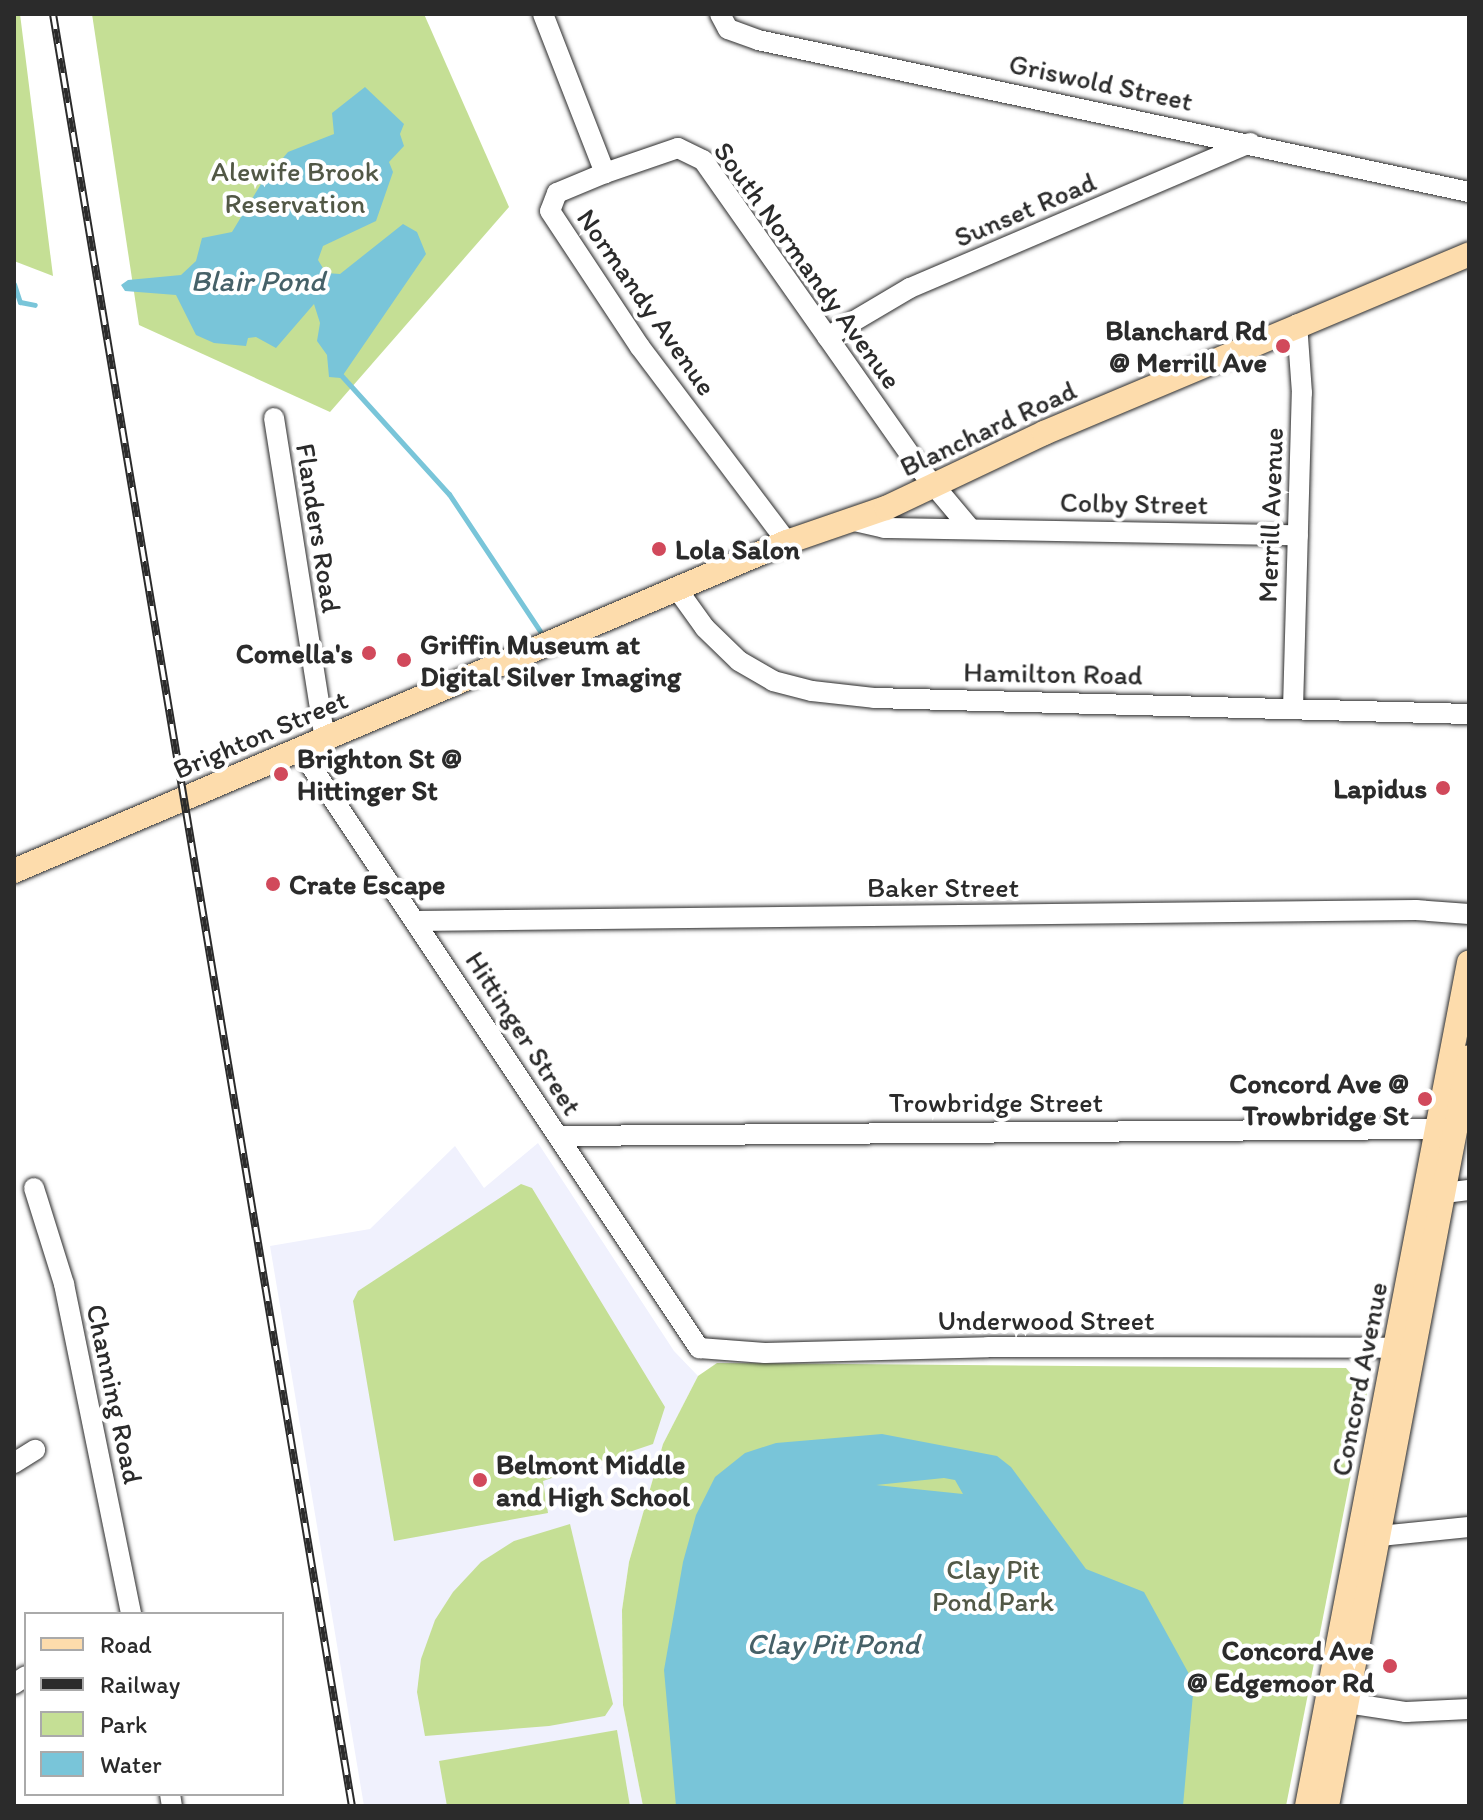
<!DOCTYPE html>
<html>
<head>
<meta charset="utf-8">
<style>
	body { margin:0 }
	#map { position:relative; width:1483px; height:1820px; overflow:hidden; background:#fff; font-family:Itim,sans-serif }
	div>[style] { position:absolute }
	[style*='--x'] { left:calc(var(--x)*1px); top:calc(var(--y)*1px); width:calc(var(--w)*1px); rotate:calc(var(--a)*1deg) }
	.built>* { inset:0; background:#f0f1fd }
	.green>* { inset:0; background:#c5df95 }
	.water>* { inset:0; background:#79c5d9 }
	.stream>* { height:5px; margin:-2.5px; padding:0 2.5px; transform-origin:2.5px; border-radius:2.5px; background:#79c5d9 }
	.roads { filter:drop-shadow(0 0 2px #2b2b2b) drop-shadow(0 0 2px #2b2b2b) }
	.minor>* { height:20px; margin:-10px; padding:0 10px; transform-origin:10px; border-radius:10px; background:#fff }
	.major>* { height:24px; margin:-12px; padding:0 12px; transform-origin:12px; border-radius:12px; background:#fddcac }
	.rail>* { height:8px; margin-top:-4px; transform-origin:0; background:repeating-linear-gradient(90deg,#fff 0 15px,#2b2b2b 0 30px); box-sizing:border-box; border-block:2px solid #2b2b2b }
	.dots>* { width:22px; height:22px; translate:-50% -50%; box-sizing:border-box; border:4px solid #fff; border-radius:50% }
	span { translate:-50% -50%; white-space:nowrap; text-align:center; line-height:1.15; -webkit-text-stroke:8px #fff; paint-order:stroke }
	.street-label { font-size:28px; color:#2b2b2b }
	.park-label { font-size:28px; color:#525846 }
	.poi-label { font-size:28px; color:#2b2b2b; font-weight:700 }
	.right { translate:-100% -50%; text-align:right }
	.left { translate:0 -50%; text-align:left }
	.water-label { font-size:30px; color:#466168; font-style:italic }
	.frame { position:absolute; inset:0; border:16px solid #2b2b2b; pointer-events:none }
	.legend { position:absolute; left:24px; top:1612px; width:260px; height:184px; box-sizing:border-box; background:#fff; border:2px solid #aaa; margin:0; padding:10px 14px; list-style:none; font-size:24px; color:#2b2b2b }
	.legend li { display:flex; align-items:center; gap:16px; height:40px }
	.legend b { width:40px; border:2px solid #aaa }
</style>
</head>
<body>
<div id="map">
	<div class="built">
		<i style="clip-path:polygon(538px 1143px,674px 1351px,698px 1376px,663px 1444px,629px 1562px,622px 1610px,623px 1705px,643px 1806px,364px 1806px,270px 1246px,370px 1229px,455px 1146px,484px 1188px)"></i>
	</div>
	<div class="green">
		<i style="clip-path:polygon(14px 14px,20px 14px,53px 276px,14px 261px)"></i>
		<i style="clip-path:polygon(92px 14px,424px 14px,509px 207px,330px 412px,139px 325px)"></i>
		<i style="clip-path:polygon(521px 1184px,532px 1188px,665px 1407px,653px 1444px,543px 1481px,548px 1513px,394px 1541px,353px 1301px,358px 1291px)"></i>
		<i style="clip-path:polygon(717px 1363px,1346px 1368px,1367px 1393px,1286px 1806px,643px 1806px,623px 1705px,622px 1610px,629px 1562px,663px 1444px,698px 1376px)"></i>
		<i style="clip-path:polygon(570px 1524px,613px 1704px,605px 1716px,549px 1726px,425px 1736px,417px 1692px,421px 1659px,435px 1620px,453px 1592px,481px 1562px,514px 1541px)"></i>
		<i style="clip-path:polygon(617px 1730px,630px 1806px,447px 1806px,439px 1761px)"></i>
	</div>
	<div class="water">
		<i style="clip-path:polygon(365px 87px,404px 124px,400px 134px,404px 146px,389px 162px,393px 172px,376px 221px,323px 246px,318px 260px,326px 273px,340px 274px,403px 224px,417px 232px,426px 254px,341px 378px,329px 377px,327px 355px,317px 341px,320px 323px,314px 304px,276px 348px,256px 337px,248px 338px,246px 346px,214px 343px,196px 335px,176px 295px,125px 291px,121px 285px,128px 280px,181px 275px,196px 261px,202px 238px,232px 232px,261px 184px,288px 152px,334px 134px,332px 113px)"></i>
		<i style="clip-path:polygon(evenodd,882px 1434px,997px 1456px,1011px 1467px,1086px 1569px,1144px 1592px,1194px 1683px,1183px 1806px,676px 1806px,664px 1670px,683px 1562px,696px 1515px,715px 1477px,745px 1453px,776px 1443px,882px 1434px,944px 1478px,955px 1480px,963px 1494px,876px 1485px,944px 1478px)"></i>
	</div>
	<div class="stream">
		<i style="--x:14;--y:284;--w:19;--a:72"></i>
		<i style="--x:20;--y:302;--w:15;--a:11"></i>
		<i style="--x:340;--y:374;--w:162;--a:47.8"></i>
		<i style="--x:449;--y:494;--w:164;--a:56.4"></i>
	</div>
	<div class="roads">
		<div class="minor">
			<i style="--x:543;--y:14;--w:171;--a:68.7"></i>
			<i style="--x:605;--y:173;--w:52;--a:157.4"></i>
			<i style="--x:557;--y:193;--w:19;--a:111"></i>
			<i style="--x:550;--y:211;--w:163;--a:56.5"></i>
			<i style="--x:640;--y:347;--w:244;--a:53"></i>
			<i style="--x:720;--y:14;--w:17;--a:62"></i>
			<i style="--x:728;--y:29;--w:32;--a:20"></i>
			<i style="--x:758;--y:40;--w:727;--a:12.07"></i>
			<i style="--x:605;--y:173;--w:77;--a:-18.9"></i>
			<i style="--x:678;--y:148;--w:28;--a:26"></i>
			<i style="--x:703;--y:160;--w:379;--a:54.9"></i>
			<i style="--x:921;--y:470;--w:75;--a:49.9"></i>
			<i style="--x:827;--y:337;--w:96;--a:-30.6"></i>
			<i style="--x:910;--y:288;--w:370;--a:-23.1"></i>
			<i style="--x:274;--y:418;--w:327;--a:81"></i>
			<i style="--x:850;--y:520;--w:35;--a:13"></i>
			<i style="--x:884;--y:528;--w:414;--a:1"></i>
			<i style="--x:677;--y:589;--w:48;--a:54.3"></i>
			<i style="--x:705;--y:628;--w:47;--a:44.1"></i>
			<i style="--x:739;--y:661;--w:39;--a:30"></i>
			<i style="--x:773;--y:681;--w:40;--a:14.4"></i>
			<i style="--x:812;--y:691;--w:62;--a:6.4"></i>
			<i style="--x:874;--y:698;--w:595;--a:1.54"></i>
			<i style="--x:1293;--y:708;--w:315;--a:-88.4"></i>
			<i style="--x:1302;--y:393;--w:69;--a:-94.1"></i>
			<i style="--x:301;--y:751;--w:718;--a:56.31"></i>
			<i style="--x:699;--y:1348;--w:66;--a:4.3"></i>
			<i style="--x:765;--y:1353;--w:223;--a:-1.5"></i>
			<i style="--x:988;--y:1347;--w:407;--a:0.1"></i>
			<i style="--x:416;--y:921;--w:1000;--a:-0.63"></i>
			<i style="--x:1416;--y:910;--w:53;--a:4.3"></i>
			<i style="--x:559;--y:1136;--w:875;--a:-0.46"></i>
			<i style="--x:34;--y:1188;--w:101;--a:72.6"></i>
			<i style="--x:64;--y:1284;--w:337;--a:78.5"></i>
			<i style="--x:1444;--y:1193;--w:25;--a:-7"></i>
			<i style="--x:14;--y:1463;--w:25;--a:-32"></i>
			<i style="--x:1380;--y:1536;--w:89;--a:-5.8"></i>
			<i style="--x:14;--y:1684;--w:14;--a:-34"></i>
			<i style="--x:1347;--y:1703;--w:60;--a:8.7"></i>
			<i style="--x:1406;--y:1712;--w:63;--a:-2.7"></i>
			<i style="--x:170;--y:1794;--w:12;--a:81"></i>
		</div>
		<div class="major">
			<i style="--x:14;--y:871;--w:840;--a:-23.06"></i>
			<i style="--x:787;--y:542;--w:105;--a:-19"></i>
			<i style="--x:886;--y:508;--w:175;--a:-25.4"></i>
			<i style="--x:1044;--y:433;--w:461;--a:-22.8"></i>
			<i style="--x:1307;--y:1806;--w:859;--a:-79.13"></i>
			<i style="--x:1327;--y:1806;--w:762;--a:-79.26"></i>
		</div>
	</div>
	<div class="rail">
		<i style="--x:53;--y:14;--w:1817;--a:80.53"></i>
	</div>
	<div class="dots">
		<i style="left:1283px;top:346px;background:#d1495b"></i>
		<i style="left:659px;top:549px;background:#d1495b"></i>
		<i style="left:369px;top:653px;background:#d1495b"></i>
		<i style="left:404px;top:660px;background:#d1495b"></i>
		<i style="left:281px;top:774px;background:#d1495b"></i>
		<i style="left:1443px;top:788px;background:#d1495b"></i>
		<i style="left:273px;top:884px;background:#d1495b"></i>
		<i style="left:1425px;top:1099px;background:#d1495b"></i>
		<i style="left:480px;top:1480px;background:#d1495b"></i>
		<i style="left:1390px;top:1666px;background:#d1495b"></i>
	</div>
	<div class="street-label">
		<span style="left:1101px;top:82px;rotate:12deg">Griswold Street</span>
		<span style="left:1025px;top:209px;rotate:-23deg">Sunset Road</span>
		<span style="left:808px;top:265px;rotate:54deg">South Normandy Avenue</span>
		<span style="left:647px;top:302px;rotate:55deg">Normandy Avenue</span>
		<span style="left:988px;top:428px;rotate:-25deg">Blanchard Road</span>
		<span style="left:1134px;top:503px;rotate:1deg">Colby Street</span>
		<span style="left:1270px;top:515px;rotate:-88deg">Merrill Avenue</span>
		<span style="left:319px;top:528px;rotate:81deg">Flanders Road</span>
		<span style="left:1053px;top:673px;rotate:1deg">Hamilton Road</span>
		<span style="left:260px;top:734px;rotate:-23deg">Brighton Street</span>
		<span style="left:943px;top:887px">Baker Street</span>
		<span style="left:524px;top:1033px;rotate:57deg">Hittinger Street</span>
		<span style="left:996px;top:1102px">Trowbridge Street</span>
		<span style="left:1046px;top:1320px">Underwood Street</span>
		<span style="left:1359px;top:1379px;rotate:-79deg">Concord Avenue</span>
		<span style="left:115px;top:1394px;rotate:78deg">Channing Road</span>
	</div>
	<div class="park-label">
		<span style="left:295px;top:187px">Alewife Brook<br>Reservation</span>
		<span style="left:993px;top:1585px">Clay Pit<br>Pond Park</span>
	</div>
	<div class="poi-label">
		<span class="right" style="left:1267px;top:346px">Blanchard Rd<br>@ Merrill Ave</span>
		<span class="left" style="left:675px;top:549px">Lola Salon</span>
		<span class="left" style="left:420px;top:660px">Griffin Museum at<br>Digital Silver Imaging</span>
		<span class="right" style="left:353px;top:653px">Comella's</span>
		<span class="left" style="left:297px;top:774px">Brighton St @<br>Hittinger St</span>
		<span class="right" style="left:1427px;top:788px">Lapidus</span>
		<span class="left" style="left:289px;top:884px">Crate Escape</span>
		<span class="right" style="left:1409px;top:1099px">Concord Ave @<br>Trowbridge St</span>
		<span class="left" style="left:496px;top:1480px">Belmont Middle<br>and High School</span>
		<span class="right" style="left:1374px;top:1666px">Concord Ave<br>@ Edgemoor Rd</span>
	</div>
	<div class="water-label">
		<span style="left:258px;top:281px">Blair Pond</span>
		<span style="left:833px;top:1644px">Clay Pit Pond</span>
	</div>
	<div class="frame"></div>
	<ul class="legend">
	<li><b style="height:10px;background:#fddcac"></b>Road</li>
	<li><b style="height:10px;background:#2b2b2b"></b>Railway</li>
	<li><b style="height:22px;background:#c5df95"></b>Park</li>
	<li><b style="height:22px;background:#79c5d9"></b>Water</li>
	</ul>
</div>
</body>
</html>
